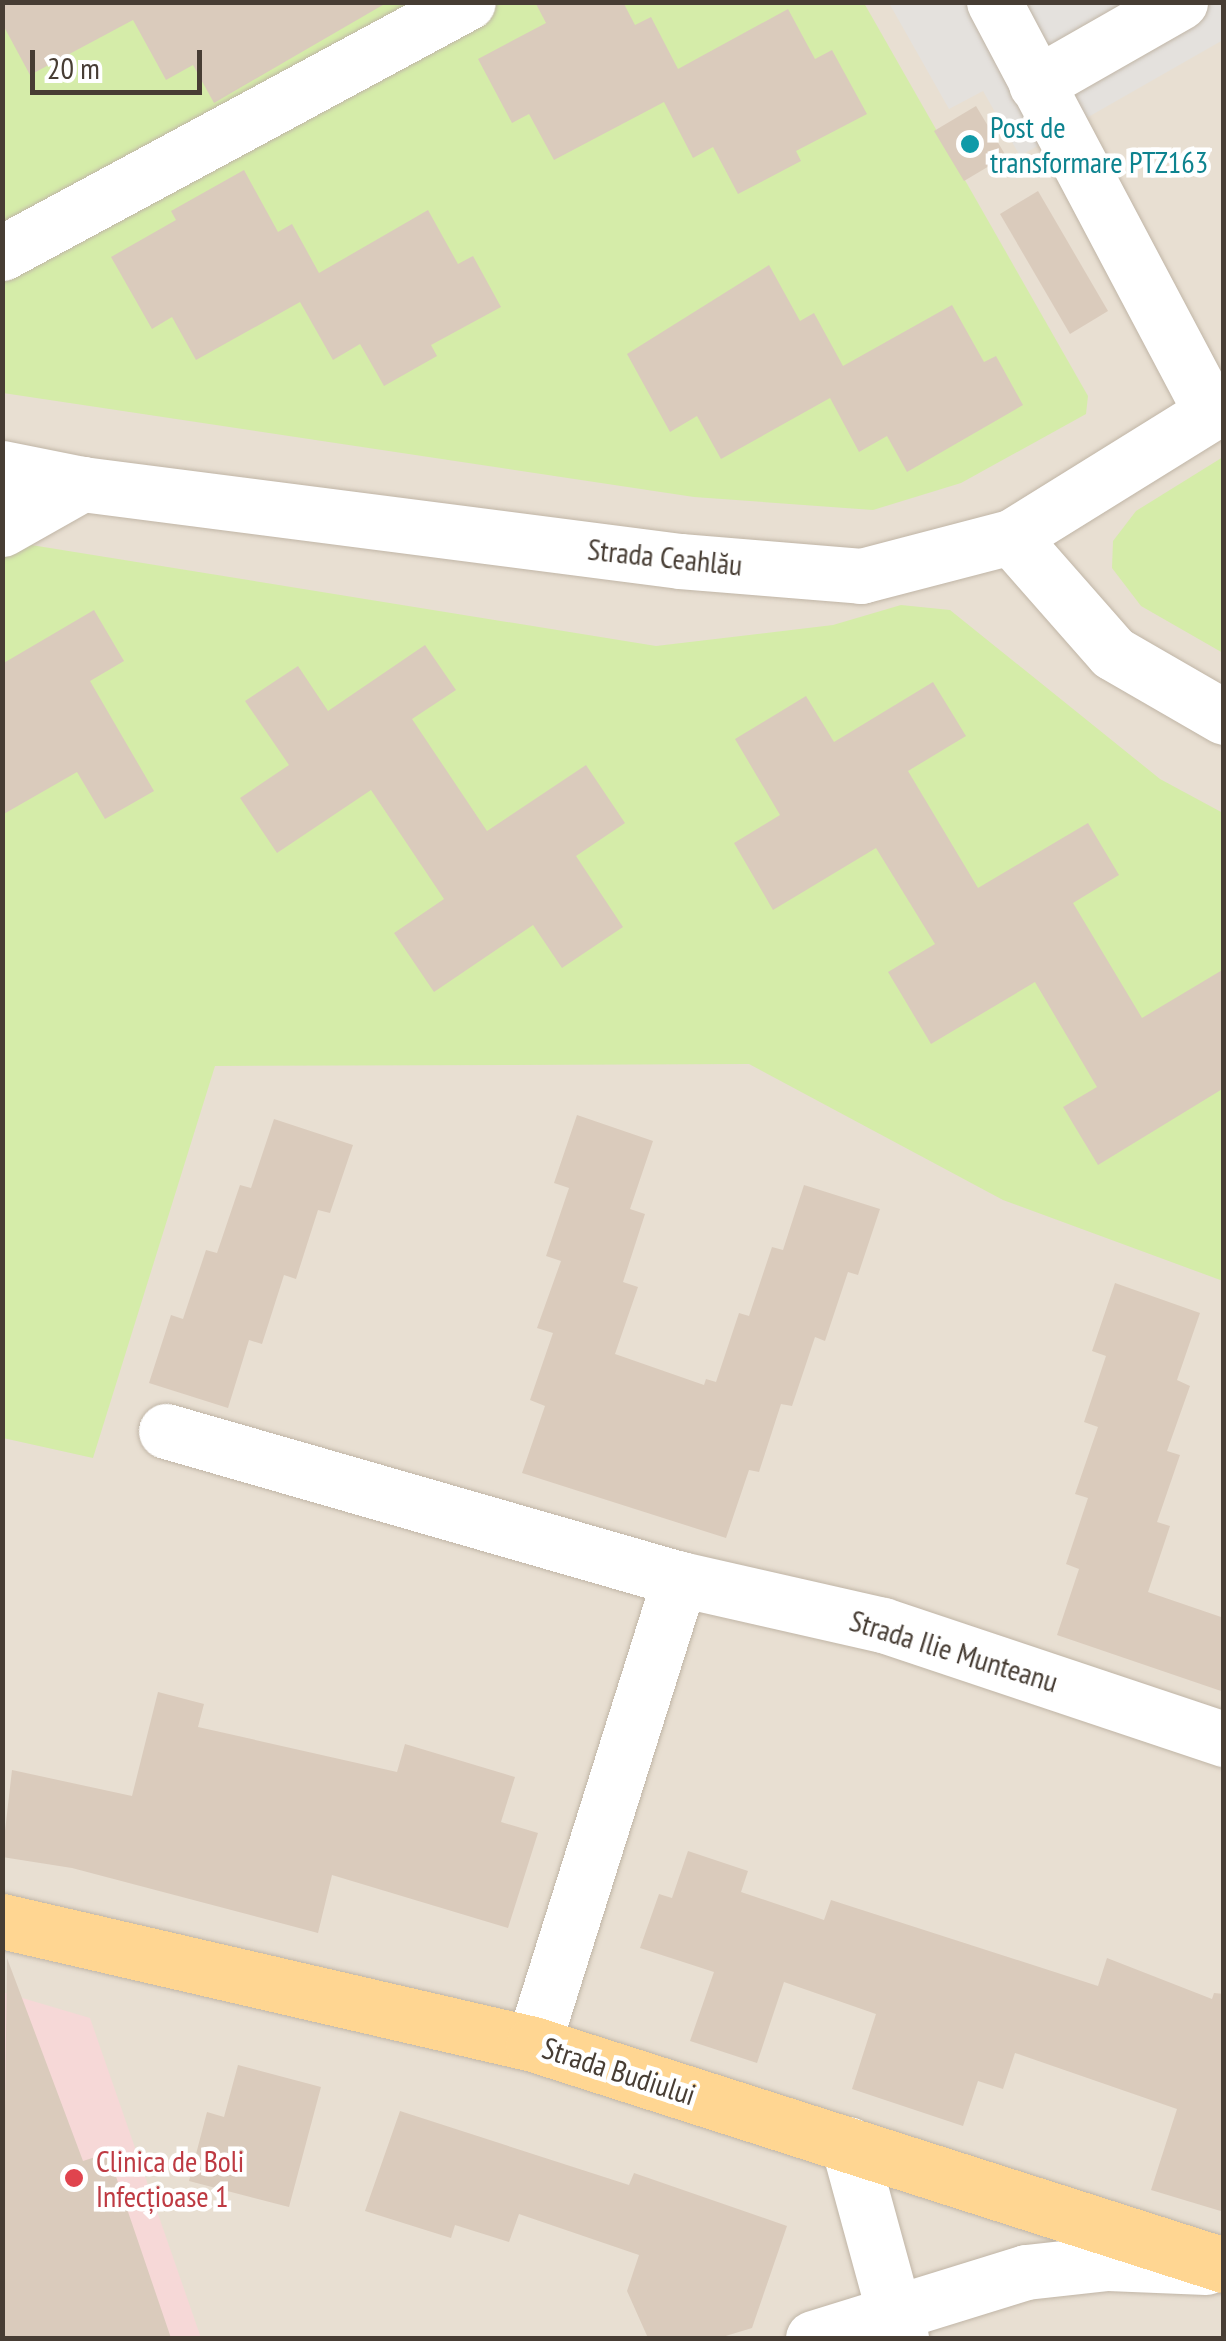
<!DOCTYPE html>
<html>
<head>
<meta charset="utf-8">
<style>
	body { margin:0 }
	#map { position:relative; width:1226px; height:2341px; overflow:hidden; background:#f4eee5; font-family:"PT Sans Narrow",sans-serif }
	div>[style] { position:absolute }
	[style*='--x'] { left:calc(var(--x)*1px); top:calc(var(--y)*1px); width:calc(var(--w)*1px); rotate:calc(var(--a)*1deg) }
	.residential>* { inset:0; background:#e8dfd2 }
	.medical>* { inset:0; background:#f6d8d7 }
	.green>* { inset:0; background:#d5eca9 }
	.parking>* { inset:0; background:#e4e1dd }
	.building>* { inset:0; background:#dacbbc }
	.roads { filter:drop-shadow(0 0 2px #c0b5a6) drop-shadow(0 0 2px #c0b5a6) }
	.minor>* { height:55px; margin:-27.5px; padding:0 27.5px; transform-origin:27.5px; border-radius:27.5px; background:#fff }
	.major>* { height:55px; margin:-27.5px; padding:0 27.5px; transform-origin:27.5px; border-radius:27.5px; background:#ffd692 }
	.dots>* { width:28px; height:28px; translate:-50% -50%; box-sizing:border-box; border:5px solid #fff; border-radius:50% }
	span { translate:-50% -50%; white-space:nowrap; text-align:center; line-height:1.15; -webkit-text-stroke:9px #fff; paint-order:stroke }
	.culture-label { font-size:30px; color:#0d838f }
	.left { translate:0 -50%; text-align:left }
	.street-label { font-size:30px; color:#473d34 }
	.health-label { font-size:30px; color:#be3a42 }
	.frame { position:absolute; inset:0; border:5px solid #473d34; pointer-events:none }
	.scale { position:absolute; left:30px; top:50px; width:172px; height:45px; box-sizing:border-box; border:5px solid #473d34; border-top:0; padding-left:12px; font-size:30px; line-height:35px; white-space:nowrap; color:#473d34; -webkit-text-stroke:8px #fff; paint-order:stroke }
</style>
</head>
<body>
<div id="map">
	<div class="residential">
		<i style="clip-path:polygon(3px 3px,1223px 3px,1223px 2338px,3px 2338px)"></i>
	</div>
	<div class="medical">
		<i style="clip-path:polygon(2px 1992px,90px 2018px,201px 2338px,3px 2338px)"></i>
	</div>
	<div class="green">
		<i style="clip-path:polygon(2px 3px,864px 3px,1088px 396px,1086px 414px,961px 483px,873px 510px,694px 497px,3px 393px)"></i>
		<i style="clip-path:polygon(1223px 457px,1223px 653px,1141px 606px,1112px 568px,1113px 541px,1136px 511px)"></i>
		<i style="clip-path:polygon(25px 544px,656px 646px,833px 625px,901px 605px,950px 610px,1160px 779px,1223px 813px,1223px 1281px,1003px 1200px,749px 1064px,215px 1066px,93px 1458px,3px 1438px,3px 556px)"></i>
	</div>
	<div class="parking">
		<i style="clip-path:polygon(889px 3px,1223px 3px,1223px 40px,1020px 156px,983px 91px,949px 109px)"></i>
	</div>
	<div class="building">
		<i style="clip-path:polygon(2px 2px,388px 2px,214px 103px,193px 65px,166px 80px,133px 20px,30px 75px,2px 23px)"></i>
		<i style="clip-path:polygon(535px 2px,623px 2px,635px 25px,651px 17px,678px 69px,788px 9px,815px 59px,832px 50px,867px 114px,796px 151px,801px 161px,738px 194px,713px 147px,693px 158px,664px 102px,554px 160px,529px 114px,512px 123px,478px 59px,546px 23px)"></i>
		<i style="clip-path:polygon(976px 106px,1006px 156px,964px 181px,934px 131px)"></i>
		<i style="clip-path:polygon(244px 170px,278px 232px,292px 224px,319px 273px,428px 210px,458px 264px,473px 256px,501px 307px,431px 345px,437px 356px,384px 386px,360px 344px,333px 360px,300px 302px,196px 360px,172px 317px,152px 329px,111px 257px,176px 220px,171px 211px)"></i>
		<i style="clip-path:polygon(1038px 191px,1108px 311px,1070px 334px,1000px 214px)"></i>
		<i style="clip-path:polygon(769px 265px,800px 321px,814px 313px,843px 366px,952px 305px,984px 362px,996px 356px,1023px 405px,907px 472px,887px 436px,859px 452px,830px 398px,721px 459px,697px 416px,670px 432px,627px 354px)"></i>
		<i style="clip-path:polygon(94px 610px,124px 661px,90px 681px,154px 791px,105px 819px,77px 772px,2px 815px,2px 664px)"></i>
		<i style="clip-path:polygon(425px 645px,456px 690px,412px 719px,487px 831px,586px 765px,625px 823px,576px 856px,623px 927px,562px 968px,533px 925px,434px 992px,394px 933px,444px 899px,371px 790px,277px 853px,240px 798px,289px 765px,245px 701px,298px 666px,328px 711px)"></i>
		<i style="clip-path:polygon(933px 682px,966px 736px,908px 771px,978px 888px,1088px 823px,1119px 875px,1073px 903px,1142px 1018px,1224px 969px,1224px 1088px,1098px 1165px,1063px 1107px,1097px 1087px,1035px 982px,931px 1044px,888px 972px,935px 944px,876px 848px,773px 910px,734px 843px,780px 815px,735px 739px,806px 696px,834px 742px)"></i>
		<i style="clip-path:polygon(577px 1115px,653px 1141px,630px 1209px,645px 1214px,623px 1282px,638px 1287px,615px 1354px,704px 1385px,706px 1379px,716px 1382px,739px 1313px,749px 1316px,772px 1247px,783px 1250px,804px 1185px,880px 1209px,858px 1275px,848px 1272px,825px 1341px,815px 1337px,792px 1406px,781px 1404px,759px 1472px,749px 1470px,726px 1538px,522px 1473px,545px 1406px,530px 1400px,553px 1333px,537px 1328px,561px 1261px,546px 1256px,569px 1188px,554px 1183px)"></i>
		<i style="clip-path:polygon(274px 1119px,353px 1145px,330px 1213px,318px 1210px,296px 1279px,284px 1275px,262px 1344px,249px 1340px,228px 1408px,149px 1383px,171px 1315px,183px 1319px,206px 1250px,217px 1253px,240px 1185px,251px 1188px)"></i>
		<i style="clip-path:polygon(1115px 1283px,1200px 1313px,1177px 1380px,1190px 1386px,1167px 1451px,1180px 1455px,1157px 1522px,1170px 1526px,1148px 1592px,1224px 1618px,1224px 1692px,1057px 1635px,1079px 1569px,1066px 1564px,1088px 1498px,1075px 1494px,1098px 1427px,1084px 1422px,1106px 1356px,1092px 1351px)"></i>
		<i style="clip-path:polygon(158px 1692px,204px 1704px,198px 1727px,397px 1772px,405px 1744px,515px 1777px,501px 1822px,538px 1833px,508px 1928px,332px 1875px,318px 1933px,72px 1868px,2px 1857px,12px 1770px,132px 1796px)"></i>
		<i style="clip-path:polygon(688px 1851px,748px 1871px,741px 1892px,824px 1920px,831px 1900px,1098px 1986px,1107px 1958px,1212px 1999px,1214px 1993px,1224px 1994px,1224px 2212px,1151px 2190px,1177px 2109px,1015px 2053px,1003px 2089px,978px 2081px,963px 2126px,852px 2089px,876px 2014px,784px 1982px,757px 2063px,690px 2041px,714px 1972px,640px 1948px,659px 1894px,672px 1898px)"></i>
		<i style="clip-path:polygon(7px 1958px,83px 2161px,108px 2153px,171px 2338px,2px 2338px)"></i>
		<i style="clip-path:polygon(238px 2065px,321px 2087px,289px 2207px,189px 2181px,207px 2112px,224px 2117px)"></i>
		<i style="clip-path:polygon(400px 2111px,629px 2185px,634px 2173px,787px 2226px,752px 2328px,719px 2338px,648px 2338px,627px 2291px,639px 2255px,519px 2214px,509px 2242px,455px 2225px,451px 2238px,365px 2211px)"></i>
	</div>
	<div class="roads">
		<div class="minor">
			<i style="--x:994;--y:2;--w:464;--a:62.1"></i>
			<i style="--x:1036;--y:84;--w:166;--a:-29.7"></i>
			<i style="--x:2;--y:253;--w:529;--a:-28.31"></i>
			<i style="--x:2;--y:468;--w:82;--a:11.3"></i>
			<i style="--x:82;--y:484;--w:603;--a:7.34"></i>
			<i style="--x:680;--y:561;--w:182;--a:4.7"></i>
			<i style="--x:861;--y:576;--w:155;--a:-14.6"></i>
			<i style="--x:1011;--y:537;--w:251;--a:-31.8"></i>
			<i style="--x:2;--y:529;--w:92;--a:-29.4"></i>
			<i style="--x:1011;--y:537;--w:154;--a:48.7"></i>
			<i style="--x:1113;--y:653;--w:128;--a:30"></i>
			<i style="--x:166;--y:1431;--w:535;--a:16.06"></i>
			<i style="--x:680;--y:1579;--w:208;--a:12.8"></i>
			<i style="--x:883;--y:1625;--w:360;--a:18.5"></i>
			<i style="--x:533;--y:2044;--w:488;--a:-72.5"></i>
			<i style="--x:848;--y:2144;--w:201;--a:74.7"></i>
			<i style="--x:813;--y:2338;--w:223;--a:-17.2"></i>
			<i style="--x:1026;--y:2272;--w:82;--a:-6.3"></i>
			<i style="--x:1108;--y:2263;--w:98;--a:2.3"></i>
		</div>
		<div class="major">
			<i style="--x:2;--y:1921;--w:545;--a:13.04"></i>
			<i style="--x:533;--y:2044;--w:725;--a:17.74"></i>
		</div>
	</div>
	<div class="dots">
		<i style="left:970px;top:144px;background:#0f9aa8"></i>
		<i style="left:74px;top:2178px;background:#e0444e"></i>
	</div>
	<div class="culture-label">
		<span class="left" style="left:990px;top:144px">Post de<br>transformare PTZ163</span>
	</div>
	<div class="street-label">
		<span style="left:665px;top:557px;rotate:6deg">Strada Ceahlău</span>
		<span style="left:954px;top:1651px;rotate:17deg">Strada Ilie Munteanu</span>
		<span style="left:619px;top:2071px;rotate:18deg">Strada Budiului</span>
	</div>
	<div class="health-label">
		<span class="left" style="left:96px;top:2178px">Clinica de Boli<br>Infecțioase 1</span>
	</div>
	<div class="frame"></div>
	<div class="scale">20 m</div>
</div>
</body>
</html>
